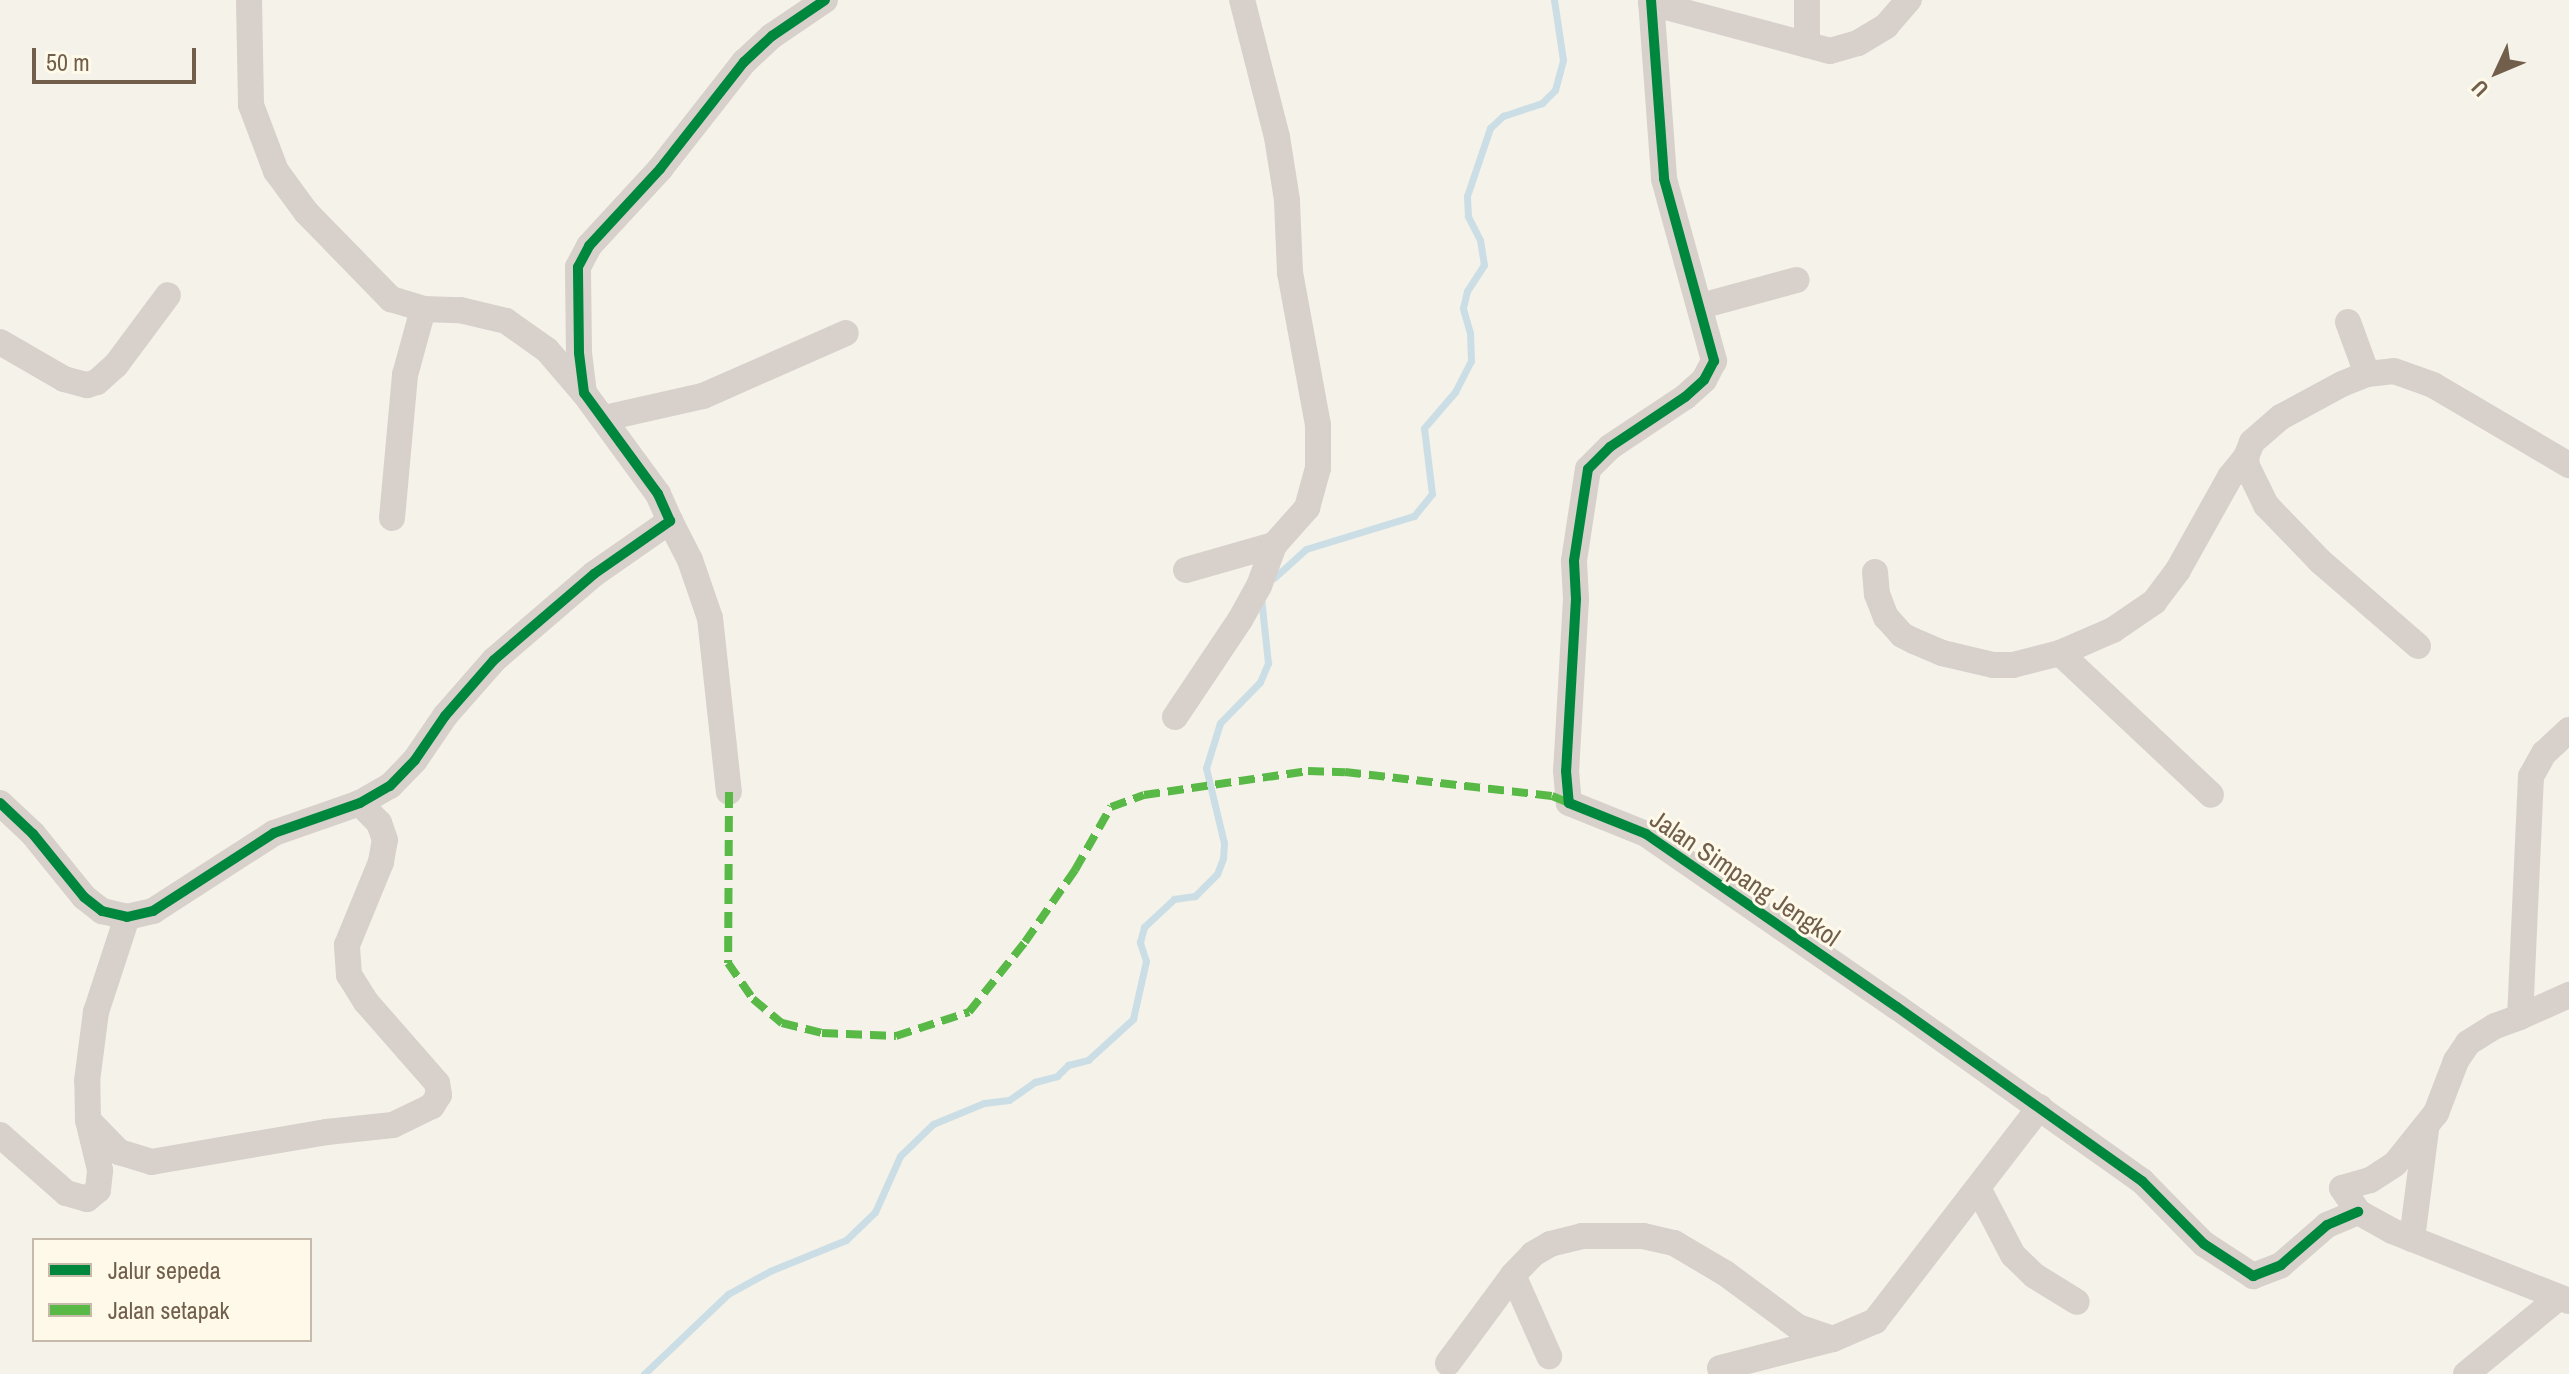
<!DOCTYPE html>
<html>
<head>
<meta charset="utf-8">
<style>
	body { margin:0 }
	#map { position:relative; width:2569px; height:1374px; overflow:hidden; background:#f5f2e9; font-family:"Archivo Narrow",sans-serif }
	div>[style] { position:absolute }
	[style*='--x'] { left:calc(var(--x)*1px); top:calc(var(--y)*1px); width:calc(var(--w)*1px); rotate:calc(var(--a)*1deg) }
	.stream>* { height:7px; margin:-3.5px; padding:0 3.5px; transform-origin:3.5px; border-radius:3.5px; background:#cbdee5 }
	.street>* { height:26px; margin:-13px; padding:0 13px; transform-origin:13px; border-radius:13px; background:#d7d0cb }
	.quiet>* { height:8px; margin-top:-4px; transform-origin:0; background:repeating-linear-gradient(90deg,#58b947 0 16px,transparent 0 24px) }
	.cycleway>* { height:10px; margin:-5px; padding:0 5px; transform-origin:5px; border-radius:5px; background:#00873e }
	span { translate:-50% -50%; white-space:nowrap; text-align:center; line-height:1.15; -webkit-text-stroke:6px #fef9e9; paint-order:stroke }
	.street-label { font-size:26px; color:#715f4b }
	.legend { position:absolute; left:32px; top:1238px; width:280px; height:104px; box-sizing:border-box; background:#fef9e9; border:2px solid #c6bbaa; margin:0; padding:10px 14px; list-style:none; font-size:24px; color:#715f4b }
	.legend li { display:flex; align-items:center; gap:16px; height:40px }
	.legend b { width:40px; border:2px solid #c6bbaa }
	.north { position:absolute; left:2457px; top:32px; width:80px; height:80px; -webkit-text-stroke:6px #fef9e9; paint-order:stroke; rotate:226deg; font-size:22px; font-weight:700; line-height:32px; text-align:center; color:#715f4b }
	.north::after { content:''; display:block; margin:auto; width:28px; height:36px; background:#715f4b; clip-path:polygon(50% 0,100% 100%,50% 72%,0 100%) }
	.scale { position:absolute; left:32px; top:48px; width:164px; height:36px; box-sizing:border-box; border:4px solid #715f4b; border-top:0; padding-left:10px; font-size:24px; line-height:28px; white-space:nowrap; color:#715f4b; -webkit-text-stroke:6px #fef9e9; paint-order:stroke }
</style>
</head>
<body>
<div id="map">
	<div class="stream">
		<i style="--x:1274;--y:578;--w:43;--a:-42.2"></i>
		<i style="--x:1306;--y:549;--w:113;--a:-17"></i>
		<i style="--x:1414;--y:516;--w:28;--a:-51"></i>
		<i style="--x:1432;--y:494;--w:66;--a:-96.9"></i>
		<i style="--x:1424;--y:428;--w:48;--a:-49.3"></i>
		<i style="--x:1455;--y:392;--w:35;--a:-63"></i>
		<i style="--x:1471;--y:361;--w:28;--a:-92"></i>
		<i style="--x:1470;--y:333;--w:26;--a:-106"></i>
		<i style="--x:1463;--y:308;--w:17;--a:-77"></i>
		<i style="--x:1467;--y:291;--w:31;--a:-57"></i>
		<i style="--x:1484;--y:265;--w:25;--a:-99"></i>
		<i style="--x:1480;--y:240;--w:27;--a:-117"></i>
		<i style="--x:1468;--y:216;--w:20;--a:-93"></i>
		<i style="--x:1467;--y:196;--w:72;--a:-71.3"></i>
		<i style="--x:1490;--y:128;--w:18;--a:-43"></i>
		<i style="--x:1503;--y:116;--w:41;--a:-18.4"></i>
		<i style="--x:1542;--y:103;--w:18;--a:-45"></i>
		<i style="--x:1555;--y:90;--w:31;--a:-75"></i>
		<i style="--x:1563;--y:60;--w:61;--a:-98.5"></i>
		<i style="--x:644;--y:1374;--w:116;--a:-43.6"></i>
		<i style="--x:728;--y:1294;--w:48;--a:-28.7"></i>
		<i style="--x:770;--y:1271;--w:82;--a:-22.2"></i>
		<i style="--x:846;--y:1240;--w:40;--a:-44"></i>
		<i style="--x:875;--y:1212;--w:61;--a:-65.9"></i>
		<i style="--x:900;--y:1156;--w:46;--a:-44.1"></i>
		<i style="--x:933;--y:1124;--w:55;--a:-22.4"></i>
		<i style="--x:984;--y:1103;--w:25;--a:-7"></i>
		<i style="--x:1009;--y:1100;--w:32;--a:-35"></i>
		<i style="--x:1035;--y:1082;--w:23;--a:-15"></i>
		<i style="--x:1057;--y:1076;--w:16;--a:-45"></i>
		<i style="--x:1068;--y:1065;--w:21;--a:-14"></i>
		<i style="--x:1088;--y:1060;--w:61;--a:-42.3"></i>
		<i style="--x:1133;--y:1019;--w:59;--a:-77.4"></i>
		<i style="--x:1146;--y:961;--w:20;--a:-108"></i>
		<i style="--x:1140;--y:942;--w:16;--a:-75"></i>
		<i style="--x:1144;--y:927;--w:41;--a:-43"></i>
		<i style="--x:1174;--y:899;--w:21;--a:-8"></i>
		<i style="--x:1195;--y:896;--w:31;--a:-45"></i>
		<i style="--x:1217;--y:874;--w:17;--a:-69"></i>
		<i style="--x:1223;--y:858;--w:15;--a:-86"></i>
		<i style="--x:1224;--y:843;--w:77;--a:-103.5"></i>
		<i style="--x:1206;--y:768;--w:47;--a:-72.7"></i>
		<i style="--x:1220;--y:723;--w:57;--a:-45.7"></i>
		<i style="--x:1260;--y:682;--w:21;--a:-67"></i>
		<i style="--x:1268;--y:663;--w:65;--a:-96.1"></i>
	</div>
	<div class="street">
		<i style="--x:249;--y:0;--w:105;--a:88.9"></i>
		<i style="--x:251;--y:105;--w:71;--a:69.3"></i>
		<i style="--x:276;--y:171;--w:51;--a:53.8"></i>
		<i style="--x:306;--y:212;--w:122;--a:45.7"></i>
		<i style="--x:391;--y:299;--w:34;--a:17"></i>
		<i style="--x:423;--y:309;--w:37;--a:2"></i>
		<i style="--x:460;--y:310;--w:47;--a:13.4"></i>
		<i style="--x:506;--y:321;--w:50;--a:35.3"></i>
		<i style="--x:547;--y:350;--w:57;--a:49.3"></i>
		<i style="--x:1651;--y:0;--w:179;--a:85.8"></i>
		<i style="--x:1664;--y:179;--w:189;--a:74.6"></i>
		<i style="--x:1714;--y:361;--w:21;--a:118"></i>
		<i style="--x:1704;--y:380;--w:25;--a:138"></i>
		<i style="--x:1685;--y:397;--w:90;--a:146.3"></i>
		<i style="--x:1610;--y:447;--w:31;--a:135"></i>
		<i style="--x:1588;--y:469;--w:93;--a:98.7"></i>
		<i style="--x:1574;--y:561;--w:38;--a:87"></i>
		<i style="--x:1576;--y:599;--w:172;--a:93.3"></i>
		<i style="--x:1566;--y:771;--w:32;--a:85"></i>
		<i style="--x:1569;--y:803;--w:83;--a:21.9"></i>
		<i style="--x:1646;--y:834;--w:305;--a:34.6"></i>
		<i style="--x:1897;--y:1007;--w:301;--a:35.4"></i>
		<i style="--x:2142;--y:1181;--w:88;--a:45.5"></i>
		<i style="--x:2204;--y:1244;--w:59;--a:33.1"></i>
		<i style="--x:2253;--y:1276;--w:30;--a:-21"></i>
		<i style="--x:2281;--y:1265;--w:61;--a:-41"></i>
		<i style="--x:2327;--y:1225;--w:34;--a:-23"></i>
		<i style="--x:1651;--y:3;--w:185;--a:15"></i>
		<i style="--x:1830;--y:51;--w:29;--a:-16"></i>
		<i style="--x:1858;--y:43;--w:33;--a:-31"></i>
		<i style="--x:1886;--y:26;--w:35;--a:-49"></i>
		<i style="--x:1807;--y:45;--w:45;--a:-90"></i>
		<i style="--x:1701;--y:306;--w:99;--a:-15.2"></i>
		<i style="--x:2348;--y:322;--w:55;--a:69.9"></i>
		<i style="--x:0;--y:342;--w:74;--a:30"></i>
		<i style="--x:64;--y:379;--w:24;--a:15"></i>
		<i style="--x:87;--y:385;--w:10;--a:-17"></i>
		<i style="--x:97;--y:382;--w:25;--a:-42"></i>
		<i style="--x:116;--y:365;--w:87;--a:-53.4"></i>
		<i style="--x:605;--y:418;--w:100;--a:-12.7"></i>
		<i style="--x:703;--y:396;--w:156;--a:-23.8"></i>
		<i style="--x:392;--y:518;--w:144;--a:-84.8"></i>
		<i style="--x:405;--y:375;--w:68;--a:-74.7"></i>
		<i style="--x:670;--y:521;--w:44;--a:62.9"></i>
		<i style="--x:690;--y:560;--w:61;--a:71"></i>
		<i style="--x:710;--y:618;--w:175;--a:83.8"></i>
		<i style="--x:1186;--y:570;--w:91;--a:-15.9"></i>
		<i style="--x:1274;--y:545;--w:50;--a:-48.3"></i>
		<i style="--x:1307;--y:508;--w:41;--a:-74.6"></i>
		<i style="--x:1318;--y:468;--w:43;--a:-90"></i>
		<i style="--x:1318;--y:425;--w:155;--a:-100.4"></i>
		<i style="--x:1290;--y:273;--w:73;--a:-92.4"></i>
		<i style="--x:1287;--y:200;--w:64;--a:-99"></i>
		<i style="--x:1277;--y:137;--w:141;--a:-104.3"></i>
		<i style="--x:1875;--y:572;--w:22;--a:85"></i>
		<i style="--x:1877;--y:594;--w:25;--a:69"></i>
		<i style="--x:1886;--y:617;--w:24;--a:48"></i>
		<i style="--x:1902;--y:635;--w:13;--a:27"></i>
		<i style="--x:1914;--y:641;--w:30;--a:23"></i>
		<i style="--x:1942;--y:653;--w:52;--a:13.2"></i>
		<i style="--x:1993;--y:665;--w:20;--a:0"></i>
		<i style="--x:2013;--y:665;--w:49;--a:-14.3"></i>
		<i style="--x:2060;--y:653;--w:58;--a:-23.5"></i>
		<i style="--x:2113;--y:630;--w:50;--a:-34.3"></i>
		<i style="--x:2154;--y:602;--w:40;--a:-53"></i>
		<i style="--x:2178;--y:570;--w:107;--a:-60.8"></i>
		<i style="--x:2230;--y:477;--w:26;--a:-51"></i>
		<i style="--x:2418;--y:646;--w:130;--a:-139.1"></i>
		<i style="--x:2320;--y:561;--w:78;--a:-134"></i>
		<i style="--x:2266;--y:505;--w:43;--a:-116"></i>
		<i style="--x:2247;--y:466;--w:9;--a:-96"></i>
		<i style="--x:2246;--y:457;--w:16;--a:-68"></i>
		<i style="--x:2252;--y:442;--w:38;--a:-41"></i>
		<i style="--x:2281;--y:417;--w:69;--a:-28.4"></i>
		<i style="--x:2342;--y:384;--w:27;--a:-22"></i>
		<i style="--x:2367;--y:374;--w:27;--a:-6"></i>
		<i style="--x:2394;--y:371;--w:41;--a:19.7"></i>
		<i style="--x:2433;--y:385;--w:158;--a:30.5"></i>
		<i style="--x:2060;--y:653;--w:207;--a:43.2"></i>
		<i style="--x:1175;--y:717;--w:117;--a:-56.2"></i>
		<i style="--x:1240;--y:620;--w:39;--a:-61"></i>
		<i style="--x:1259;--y:586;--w:44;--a:-69.9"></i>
		<i style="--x:2569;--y:730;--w:34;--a:137"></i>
		<i style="--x:2544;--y:753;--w:26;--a:119"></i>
		<i style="--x:2531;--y:776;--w:241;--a:92.6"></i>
		<i style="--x:2520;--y:1017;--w:27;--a:160"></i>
		<i style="--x:2495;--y:1026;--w:32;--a:148"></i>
		<i style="--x:2468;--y:1043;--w:22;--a:124"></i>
		<i style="--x:2456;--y:1061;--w:56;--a:111"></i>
		<i style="--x:2436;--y:1113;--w:65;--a:128.8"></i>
		<i style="--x:2395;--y:1164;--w:30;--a:147"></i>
		<i style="--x:2370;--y:1180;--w:29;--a:164"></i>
		<i style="--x:2342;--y:1188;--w:29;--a:56"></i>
		<i style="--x:2358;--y:1212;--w:39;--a:29"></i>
		<i style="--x:2392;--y:1231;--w:190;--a:21.6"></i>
		<i style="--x:0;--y:803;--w:45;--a:43.2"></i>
		<i style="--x:33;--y:834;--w:81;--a:51"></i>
		<i style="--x:84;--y:897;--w:23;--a:38"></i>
		<i style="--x:102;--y:911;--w:26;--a:13"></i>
		<i style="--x:127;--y:917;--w:27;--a:-13"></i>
		<i style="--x:153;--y:911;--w:144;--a:-32.8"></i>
		<i style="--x:274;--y:833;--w:91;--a:-19.2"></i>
		<i style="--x:360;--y:803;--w:34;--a:-30"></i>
		<i style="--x:390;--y:786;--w:36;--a:-46"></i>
		<i style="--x:415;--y:760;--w:53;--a:-55.7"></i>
		<i style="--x:445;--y:716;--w:74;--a:-48.8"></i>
		<i style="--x:494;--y:660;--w:132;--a:-40.7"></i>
		<i style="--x:594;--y:574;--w:93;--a:-34.9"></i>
		<i style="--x:670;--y:521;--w:30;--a:-114"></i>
		<i style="--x:658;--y:494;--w:125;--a:-126.2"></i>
		<i style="--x:584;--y:393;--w:40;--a:-97.1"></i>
		<i style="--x:579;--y:353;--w:86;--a:-90.7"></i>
		<i style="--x:578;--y:267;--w:24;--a:-62"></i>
		<i style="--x:589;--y:246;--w:105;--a:-47.3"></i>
		<i style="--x:660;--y:169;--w:136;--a:-51.9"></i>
		<i style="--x:744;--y:62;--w:38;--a:-43"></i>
		<i style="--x:772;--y:36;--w:64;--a:-34.2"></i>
		<i style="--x:2520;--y:1017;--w:54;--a:-24.2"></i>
		<i style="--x:88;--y:1120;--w:45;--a:45.9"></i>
		<i style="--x:119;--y:1152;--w:34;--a:17"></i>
		<i style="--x:151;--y:1162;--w:179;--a:-9.7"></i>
		<i style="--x:327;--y:1132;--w:66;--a:-6.1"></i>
		<i style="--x:393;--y:1125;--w:43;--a:-26"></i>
		<i style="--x:432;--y:1106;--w:13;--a:-58"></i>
		<i style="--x:439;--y:1095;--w:12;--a:-99"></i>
		<i style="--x:437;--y:1083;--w:108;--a:-131.2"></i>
		<i style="--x:366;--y:1002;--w:32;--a:-122"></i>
		<i style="--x:349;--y:975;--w:30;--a:-94"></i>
		<i style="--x:347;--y:945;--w:90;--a:-67.7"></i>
		<i style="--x:381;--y:862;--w:22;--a:-80"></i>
		<i style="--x:385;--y:840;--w:18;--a:-109"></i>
		<i style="--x:379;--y:823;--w:28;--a:-134"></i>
		<i style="--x:0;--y:1135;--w:88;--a:41.3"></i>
		<i style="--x:66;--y:1193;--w:22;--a:16"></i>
		<i style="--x:87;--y:1199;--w:14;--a:-39"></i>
		<i style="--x:98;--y:1190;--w:20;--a:-84"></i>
		<i style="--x:100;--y:1170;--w:51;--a:-103.5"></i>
		<i style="--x:88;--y:1120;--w:39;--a:-91"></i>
		<i style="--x:87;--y:1081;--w:70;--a:-82.6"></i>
		<i style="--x:96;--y:1012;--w:100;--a:-71.9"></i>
		<i style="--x:1979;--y:1190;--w:73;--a:62.4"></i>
		<i style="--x:2013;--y:1255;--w:30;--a:44"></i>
		<i style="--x:2035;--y:1276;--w:49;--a:31.8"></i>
		<i style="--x:2412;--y:1239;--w:111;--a:-82.7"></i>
		<i style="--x:1513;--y:1275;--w:89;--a:66"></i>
		<i style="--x:1448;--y:1363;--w:109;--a:-53.5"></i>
		<i style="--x:1513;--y:1275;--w:29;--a:-46"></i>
		<i style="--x:1533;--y:1254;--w:20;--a:-30"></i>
		<i style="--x:1550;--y:1244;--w:33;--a:-14"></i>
		<i style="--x:1582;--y:1236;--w:61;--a:0"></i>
		<i style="--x:1643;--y:1236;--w:32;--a:13"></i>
		<i style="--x:1674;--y:1243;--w:59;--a:30.5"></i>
		<i style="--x:1725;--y:1273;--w:91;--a:36.5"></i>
		<i style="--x:1798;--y:1327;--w:37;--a:19"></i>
		<i style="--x:1833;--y:1339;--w:46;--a:-23.2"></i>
		<i style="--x:1875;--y:1321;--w:270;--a:-52.4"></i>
		<i style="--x:1720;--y:1368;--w:117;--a:-14.4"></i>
		<i style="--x:2466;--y:1374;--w:118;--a:-39.5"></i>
	</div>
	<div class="quiet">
		<i style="--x:729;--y:792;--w:171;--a:90.3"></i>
		<i style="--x:728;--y:963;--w:44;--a:55.2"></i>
		<i style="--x:753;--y:999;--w:38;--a:40"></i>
		<i style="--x:782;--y:1023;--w:41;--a:14"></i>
		<i style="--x:822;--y:1033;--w:74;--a:2.3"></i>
		<i style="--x:896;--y:1036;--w:77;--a:-18.2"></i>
		<i style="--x:969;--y:1012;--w:90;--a:-51.3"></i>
		<i style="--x:1025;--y:942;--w:88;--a:-55.2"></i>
		<i style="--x:1075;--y:870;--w:73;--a:-60.3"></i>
		<i style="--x:1111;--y:807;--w:35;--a:-20"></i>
		<i style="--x:1144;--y:795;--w:166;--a:-8.3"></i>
		<i style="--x:1308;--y:771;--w:37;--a:2"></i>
		<i style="--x:1345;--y:772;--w:208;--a:6.6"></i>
		<i style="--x:1552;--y:796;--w:18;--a:22"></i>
	</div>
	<div class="cycleway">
		<i style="--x:1651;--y:0;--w:179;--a:85.8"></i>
		<i style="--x:1664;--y:179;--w:189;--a:74.6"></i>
		<i style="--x:1714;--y:361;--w:21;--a:118"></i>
		<i style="--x:1704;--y:380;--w:25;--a:138"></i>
		<i style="--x:1685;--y:397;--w:90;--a:146.3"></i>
		<i style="--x:1610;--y:447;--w:31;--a:135"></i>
		<i style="--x:1588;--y:469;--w:93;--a:98.7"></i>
		<i style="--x:1574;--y:561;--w:38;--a:87"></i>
		<i style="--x:1576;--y:599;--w:172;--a:93.3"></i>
		<i style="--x:1566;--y:771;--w:32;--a:85"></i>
		<i style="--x:1569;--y:803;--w:83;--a:21.9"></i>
		<i style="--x:1646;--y:834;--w:305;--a:34.6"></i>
		<i style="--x:1897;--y:1007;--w:301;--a:35.4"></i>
		<i style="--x:2142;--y:1181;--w:88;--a:45.5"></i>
		<i style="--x:2204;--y:1244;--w:59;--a:33.1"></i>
		<i style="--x:2253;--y:1276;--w:30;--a:-21"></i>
		<i style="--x:2281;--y:1265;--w:61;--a:-41"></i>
		<i style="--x:2327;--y:1225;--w:34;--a:-23"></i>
		<i style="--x:0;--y:803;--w:45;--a:43.2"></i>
		<i style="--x:33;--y:834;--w:81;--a:51"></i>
		<i style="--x:84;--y:897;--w:23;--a:38"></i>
		<i style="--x:102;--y:911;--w:26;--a:13"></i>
		<i style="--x:127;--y:917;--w:27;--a:-13"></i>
		<i style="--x:153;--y:911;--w:144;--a:-32.8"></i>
		<i style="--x:274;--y:833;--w:91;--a:-19.2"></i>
		<i style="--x:360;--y:803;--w:34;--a:-30"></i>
		<i style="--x:390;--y:786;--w:36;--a:-46"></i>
		<i style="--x:415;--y:760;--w:53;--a:-55.7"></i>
		<i style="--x:445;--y:716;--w:74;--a:-48.8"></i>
		<i style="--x:494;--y:660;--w:132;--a:-40.7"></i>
		<i style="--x:594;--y:574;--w:93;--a:-34.9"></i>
		<i style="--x:670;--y:521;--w:30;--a:-114"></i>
		<i style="--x:658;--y:494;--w:125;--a:-126.2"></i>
		<i style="--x:584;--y:393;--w:40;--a:-97.1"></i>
		<i style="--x:579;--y:353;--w:86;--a:-90.7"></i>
		<i style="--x:578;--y:267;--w:24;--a:-62"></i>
		<i style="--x:589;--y:246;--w:105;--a:-47.3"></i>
		<i style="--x:660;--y:169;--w:136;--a:-51.9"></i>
		<i style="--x:744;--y:62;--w:38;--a:-43"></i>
		<i style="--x:772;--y:36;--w:64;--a:-34.2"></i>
	</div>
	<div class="street-label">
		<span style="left:1745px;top:878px;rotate:34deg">Jalan Simpang Jengkol</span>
	</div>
	<ul class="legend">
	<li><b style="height:10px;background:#00873e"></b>Jalur sepeda</li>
	<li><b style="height:10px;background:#58b947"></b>Jalan setapak</li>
	</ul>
	<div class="north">U</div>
	<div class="scale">50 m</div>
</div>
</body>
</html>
